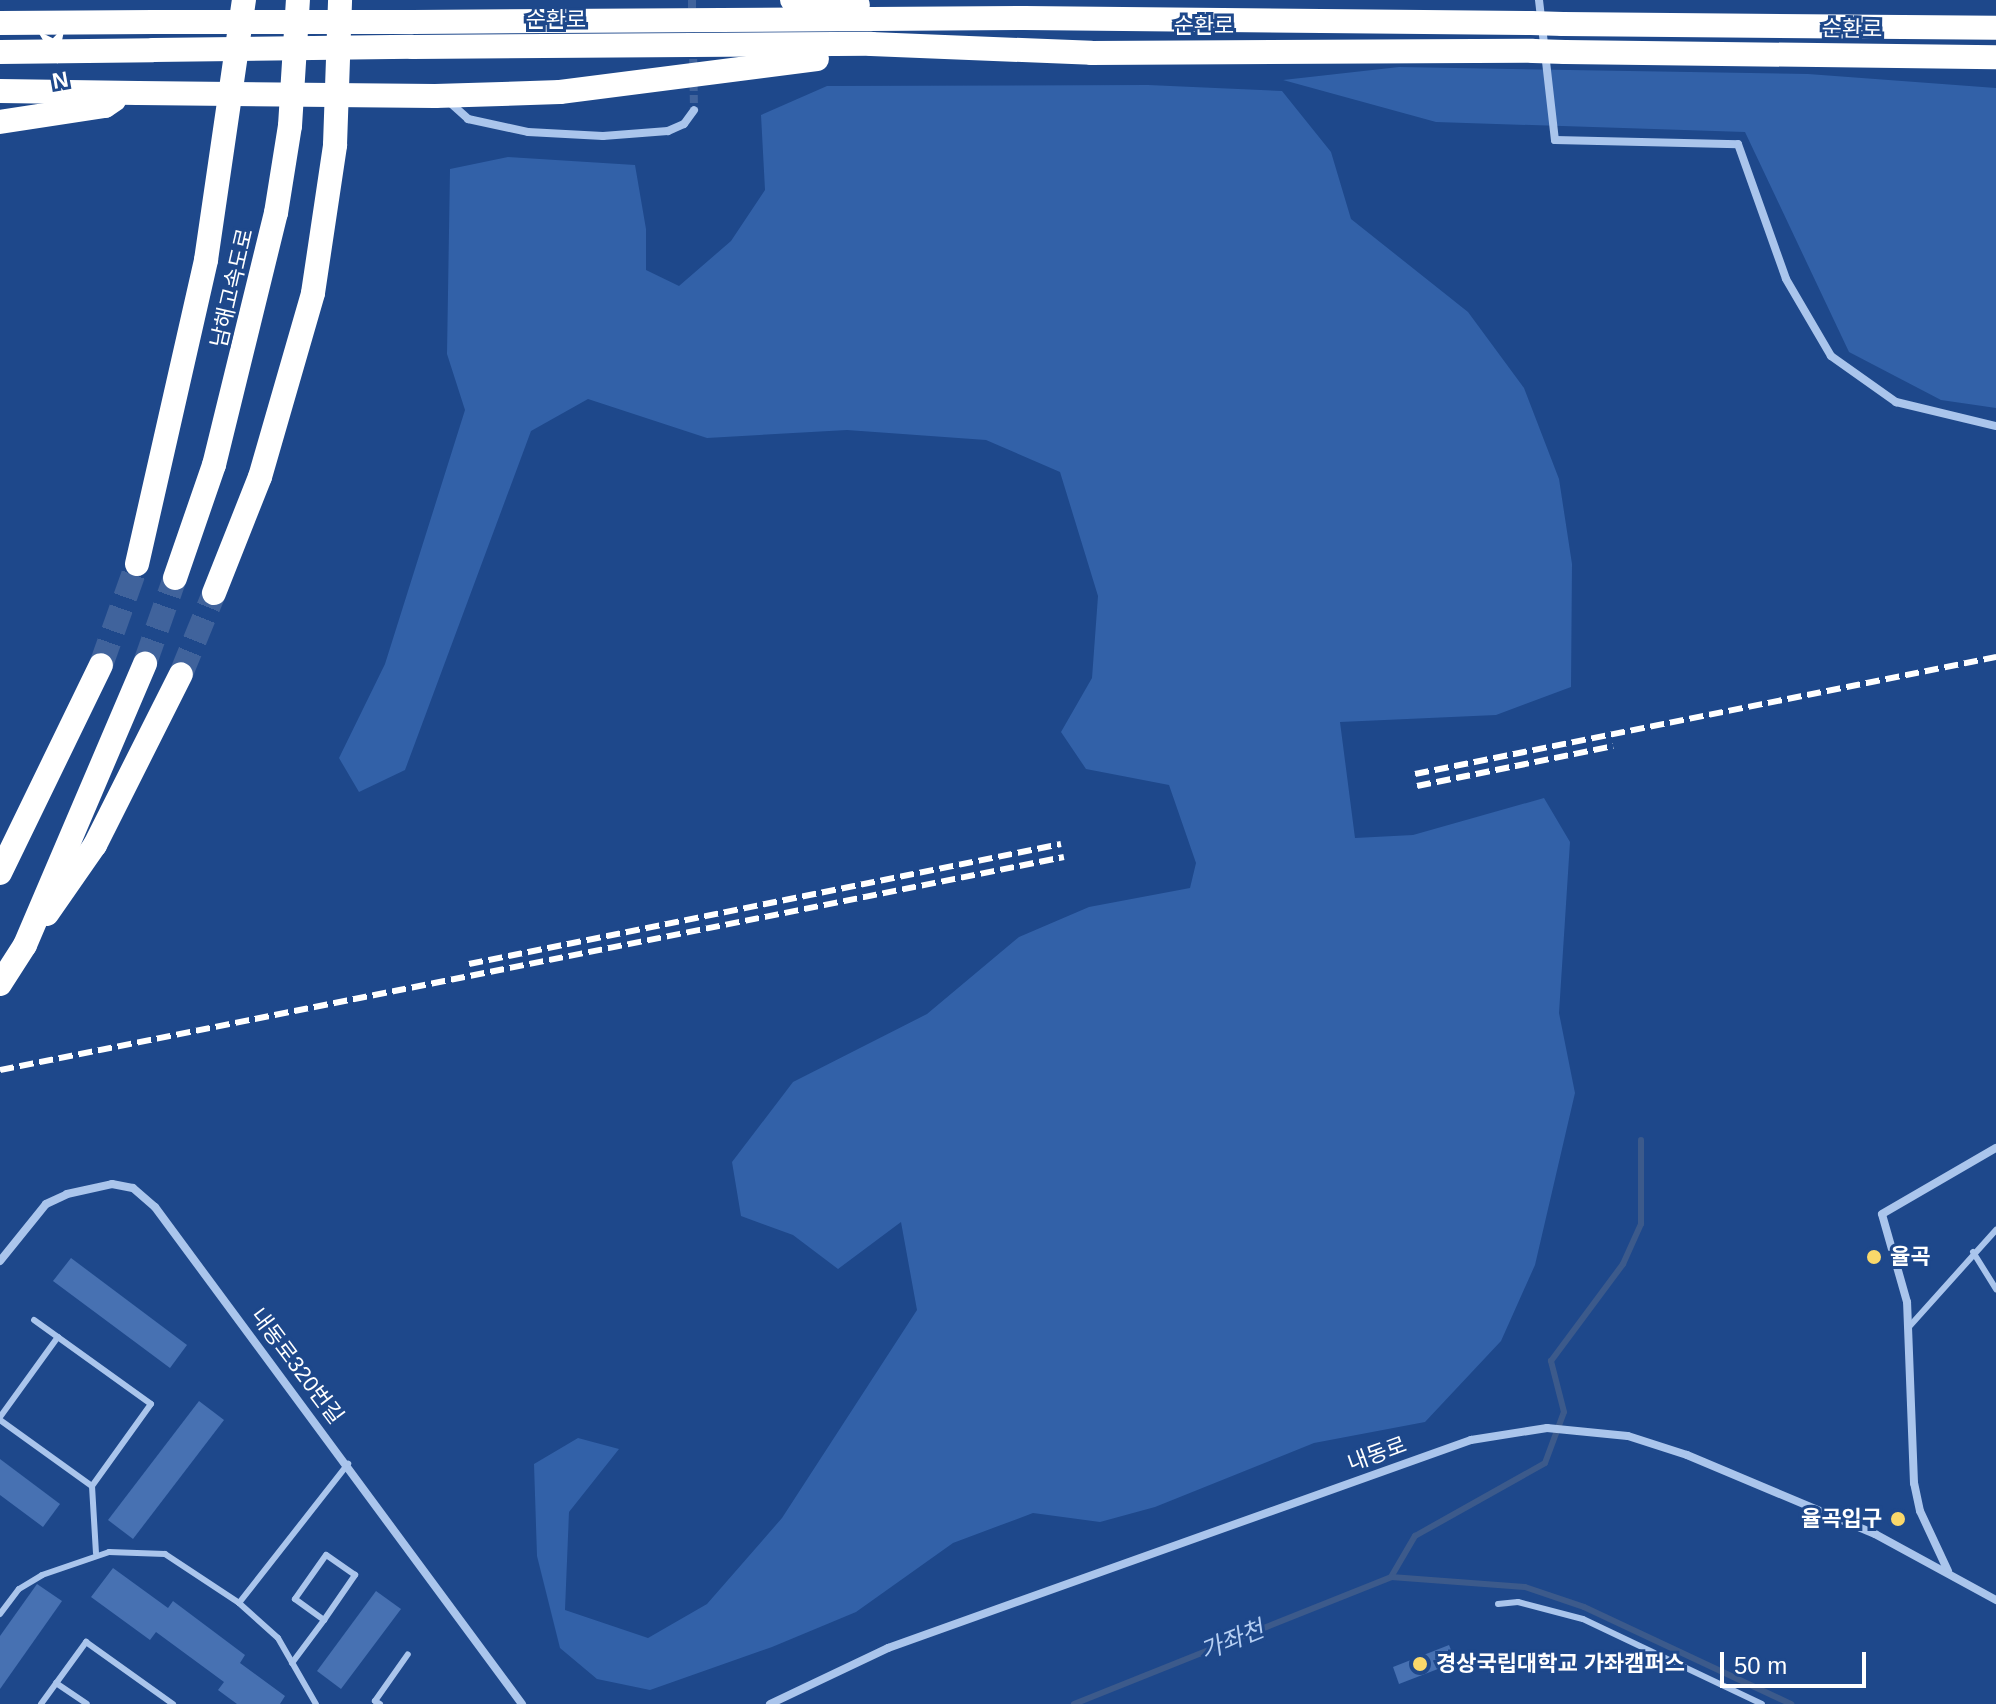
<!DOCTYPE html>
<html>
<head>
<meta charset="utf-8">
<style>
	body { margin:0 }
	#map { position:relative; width:1996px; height:1704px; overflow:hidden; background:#1e488b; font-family:Helvetica,"Noto Sans KR",sans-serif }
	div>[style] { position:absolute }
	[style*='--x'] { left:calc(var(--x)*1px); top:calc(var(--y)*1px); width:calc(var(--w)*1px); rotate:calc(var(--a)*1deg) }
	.green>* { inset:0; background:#3261a8 }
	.stream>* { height:6px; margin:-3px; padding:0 3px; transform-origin:3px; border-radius:3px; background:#3c5a8b }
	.building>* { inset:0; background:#4771b2 }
	.street-tunnel>* { height:8px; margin-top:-4px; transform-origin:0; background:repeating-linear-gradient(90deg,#40639c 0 8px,transparent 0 12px) }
	.highway-tunnel>* { height:24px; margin-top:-12px; transform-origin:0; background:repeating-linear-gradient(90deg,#40639c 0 24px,transparent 0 36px) }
	.lane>* { height:6px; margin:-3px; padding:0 3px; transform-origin:3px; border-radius:3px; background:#aac5ec }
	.street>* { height:8px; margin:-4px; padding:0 4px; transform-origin:4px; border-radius:4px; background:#aac5ec }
	.highway>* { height:24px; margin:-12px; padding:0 12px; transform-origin:12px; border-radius:12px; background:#fff }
	.rail>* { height:6px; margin-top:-3px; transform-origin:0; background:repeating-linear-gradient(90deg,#fff 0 14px,transparent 0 20px) }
	.highway-bridge>* { height:24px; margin:-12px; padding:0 12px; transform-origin:12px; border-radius:12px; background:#fff }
	.dots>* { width:22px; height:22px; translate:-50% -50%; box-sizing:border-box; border:4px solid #1e488b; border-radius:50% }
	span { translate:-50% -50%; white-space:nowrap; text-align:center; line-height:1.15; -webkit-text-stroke:6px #1e488b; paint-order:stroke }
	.street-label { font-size:22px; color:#fff }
	.poi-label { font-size:22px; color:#fff; font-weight:700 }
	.left { translate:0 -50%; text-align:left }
	.right { translate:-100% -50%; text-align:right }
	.water-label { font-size:24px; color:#b6cff3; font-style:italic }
	.north { position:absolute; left:16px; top:16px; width:80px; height:80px; -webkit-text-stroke:6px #1e488b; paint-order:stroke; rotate:170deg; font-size:22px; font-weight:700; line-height:32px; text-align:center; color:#fff }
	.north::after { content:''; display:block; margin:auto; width:28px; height:36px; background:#fff; clip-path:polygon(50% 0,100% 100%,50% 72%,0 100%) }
	.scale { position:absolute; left:1720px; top:1652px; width:146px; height:36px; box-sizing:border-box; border:4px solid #fff; border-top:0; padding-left:10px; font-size:24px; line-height:28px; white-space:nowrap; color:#fff; -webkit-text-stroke:6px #1e488b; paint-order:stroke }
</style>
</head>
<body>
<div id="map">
	<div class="green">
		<i style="clip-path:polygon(1399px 67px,1808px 74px,1996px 88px,1996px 408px,1941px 400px,1849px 352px,1745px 132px,1436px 122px,1283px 80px)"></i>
		<i style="clip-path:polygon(1148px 85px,1282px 91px,1331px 152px,1351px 219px,1468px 312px,1524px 388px,1559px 479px,1572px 564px,1571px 687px,1496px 715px,1340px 722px,1355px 838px,1413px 835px,1544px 798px,1570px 842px,1559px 1013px,1575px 1093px,1535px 1265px,1501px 1341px,1425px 1422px,1314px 1443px,1155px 1507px,1100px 1522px,1033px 1513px,953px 1543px,856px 1612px,772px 1647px,650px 1690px,597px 1679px,560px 1648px,537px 1556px,534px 1464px,578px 1438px,619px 1449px,569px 1512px,565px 1610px,648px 1638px,707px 1604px,782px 1518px,917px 1310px,901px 1222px,838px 1269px,793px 1235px,741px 1216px,732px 1162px,793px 1082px,927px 1014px,1019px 937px,1089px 907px,1190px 888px,1196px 863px,1169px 785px,1086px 769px,1061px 732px,1092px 678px,1098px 596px,1060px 472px,986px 440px,847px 430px,707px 438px,588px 399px,531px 431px,405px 770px,359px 792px,339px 758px,385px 664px,465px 410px,447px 354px,450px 169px,508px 157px,635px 165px,646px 229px,646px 270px,679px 286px,731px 241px,765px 190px,761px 115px,827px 86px)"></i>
	</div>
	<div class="stream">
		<i style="--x:1391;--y:1577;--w:48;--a:-59.7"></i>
		<i style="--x:1415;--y:1536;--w:149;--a:-29.3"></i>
		<i style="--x:1545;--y:1463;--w:54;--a:-69.6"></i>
		<i style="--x:1564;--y:1412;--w:53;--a:-104.3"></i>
		<i style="--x:1551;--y:1361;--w:121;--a:-53.4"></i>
		<i style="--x:1623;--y:1264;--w:44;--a:-65.8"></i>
		<i style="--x:1641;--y:1224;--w:84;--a:-90"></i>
		<i style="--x:1074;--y:1704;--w:341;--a:-21.8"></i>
		<i style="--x:1391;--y:1577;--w:134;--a:4.3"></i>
		<i style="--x:1525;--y:1587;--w:62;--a:18.7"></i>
		<i style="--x:1584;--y:1607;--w:229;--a:25.1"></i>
	</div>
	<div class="building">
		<i style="clip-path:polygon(71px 1258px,187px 1345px,170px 1368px,53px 1281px)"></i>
		<i style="clip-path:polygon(199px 1401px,224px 1420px,133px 1539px,108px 1520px)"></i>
		<i style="clip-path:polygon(0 1459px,60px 1504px,43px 1527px,0 1495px)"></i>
		<i style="clip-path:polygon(113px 1568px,168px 1608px,173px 1601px,245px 1655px,240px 1663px,285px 1696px,280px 1704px,237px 1704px,218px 1690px,224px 1682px,156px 1632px,150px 1640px,91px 1597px)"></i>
		<i style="clip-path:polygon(37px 1584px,62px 1601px,0 1689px,0 1636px)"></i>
		<i style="clip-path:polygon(376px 1591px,401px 1609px,341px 1689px,317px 1671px)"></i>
		<i style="clip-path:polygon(1449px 1645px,1456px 1662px,1399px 1684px,1393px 1667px)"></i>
	</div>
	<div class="street-tunnel">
		<i style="--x:692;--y:0;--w:17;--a:90"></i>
		<i style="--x:693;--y:47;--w:63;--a:89.1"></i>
	</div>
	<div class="highway-tunnel">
		<i style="--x:145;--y:663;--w:90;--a:-70.6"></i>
		<i style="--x:101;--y:665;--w:107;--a:-70.4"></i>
		<i style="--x:181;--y:674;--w:87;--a:-67.8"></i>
	</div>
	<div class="lane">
		<i style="--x:1973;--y:1252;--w:44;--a:58.1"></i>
		<i style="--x:1908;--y:1328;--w:132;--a:-48.1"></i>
		<i style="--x:0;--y:1417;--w:99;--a:-54.1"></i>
		<i style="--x:0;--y:1420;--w:113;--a:35.7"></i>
		<i style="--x:92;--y:1486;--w:101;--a:-54.3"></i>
		<i style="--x:151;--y:1404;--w:144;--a:-144.3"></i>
		<i style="--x:92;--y:1486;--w:67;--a:86.6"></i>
		<i style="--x:239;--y:1603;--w:52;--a:41.9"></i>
		<i style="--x:278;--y:1638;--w:76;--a:60.1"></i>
		<i style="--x:1498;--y:1604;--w:20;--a:-6"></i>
		<i style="--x:1518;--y:1602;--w:67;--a:14.7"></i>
		<i style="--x:1583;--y:1619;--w:198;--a:25.4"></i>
		<i style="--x:0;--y:1614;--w:31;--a:-53"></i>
		<i style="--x:19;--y:1589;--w:27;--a:-31"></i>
		<i style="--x:42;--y:1575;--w:71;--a:-18.9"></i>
		<i style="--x:109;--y:1552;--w:56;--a:2"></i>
		<i style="--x:165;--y:1554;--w:89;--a:33.5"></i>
		<i style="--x:239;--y:1603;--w:177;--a:-51.9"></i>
		<i style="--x:292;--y:1663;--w:54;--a:-53.3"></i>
		<i style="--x:324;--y:1620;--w:55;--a:-55.4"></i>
		<i style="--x:355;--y:1575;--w:35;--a:-145"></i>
		<i style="--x:326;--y:1555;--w:54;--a:125.2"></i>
		<i style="--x:295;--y:1599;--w:36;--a:36"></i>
		<i style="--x:56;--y:1683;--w:37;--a:34"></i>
		<i style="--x:41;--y:1704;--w:77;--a:-54"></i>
		<i style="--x:86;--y:1642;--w:107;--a:35.5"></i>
		<i style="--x:380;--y:1704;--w:6;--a:-149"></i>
		<i style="--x:375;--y:1701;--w:57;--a:-54.9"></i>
	</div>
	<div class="street">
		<i style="--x:1539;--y:0;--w:141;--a:83.5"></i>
		<i style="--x:1555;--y:140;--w:183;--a:1.3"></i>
		<i style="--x:1738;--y:144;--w:143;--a:70.4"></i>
		<i style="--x:1786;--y:279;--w:89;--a:59.7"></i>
		<i style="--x:1831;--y:356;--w:80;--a:35.3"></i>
		<i style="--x:1896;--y:402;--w:103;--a:13.5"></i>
		<i style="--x:446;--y:99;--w:30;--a:42"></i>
		<i style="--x:468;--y:119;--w:61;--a:12.2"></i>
		<i style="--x:528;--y:132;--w:75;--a:3.1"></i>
		<i style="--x:603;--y:136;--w:65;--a:-4.4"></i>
		<i style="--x:668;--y:131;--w:17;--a:-24"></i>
		<i style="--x:684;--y:124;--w:17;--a:-54"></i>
		<i style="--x:0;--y:1261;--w:73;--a:-51.1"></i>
		<i style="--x:46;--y:1204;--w:23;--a:-25"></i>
		<i style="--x:67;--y:1194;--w:46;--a:-12.5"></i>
		<i style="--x:112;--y:1184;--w:21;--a:11"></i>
		<i style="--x:133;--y:1188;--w:29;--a:41"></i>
		<i style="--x:155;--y:1207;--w:618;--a:53.56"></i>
		<i style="--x:1948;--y:1571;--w:66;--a:-115"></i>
		<i style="--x:1920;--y:1511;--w:29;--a:-102"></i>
		<i style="--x:1914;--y:1483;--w:181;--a:-92.2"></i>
		<i style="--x:1907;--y:1302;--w:91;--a:-105.9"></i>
		<i style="--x:1882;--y:1214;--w:132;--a:-30.1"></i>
		<i style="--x:770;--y:1704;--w:131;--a:-25.4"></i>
		<i style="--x:888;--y:1648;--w:619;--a:-19.64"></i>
		<i style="--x:1471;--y:1440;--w:77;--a:-9"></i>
		<i style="--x:1547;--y:1428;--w:81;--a:5.6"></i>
		<i style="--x:1628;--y:1436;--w:62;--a:17.9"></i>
		<i style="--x:1687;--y:1455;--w:204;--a:22.8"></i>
		<i style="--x:1875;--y:1534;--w:138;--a:28.6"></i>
	</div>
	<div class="highway">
		<i style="--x:792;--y:0;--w:66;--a:4.3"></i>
		<i style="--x:413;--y:22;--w:611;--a:-0.38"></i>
		<i style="--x:1024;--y:18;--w:507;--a:0.57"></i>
		<i style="--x:0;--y:23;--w:154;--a:-0.4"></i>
		<i style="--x:1563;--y:24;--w:433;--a:0.5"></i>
		<i style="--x:412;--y:47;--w:459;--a:-0.4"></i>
		<i style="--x:871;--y:44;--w:220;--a:2.3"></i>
		<i style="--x:1091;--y:53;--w:442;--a:-0.3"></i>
		<i style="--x:0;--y:52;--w:153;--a:-0.7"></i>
		<i style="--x:1565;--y:52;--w:431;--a:0.7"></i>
		<i style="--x:0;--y:91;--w:138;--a:0.8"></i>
		<i style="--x:435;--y:96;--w:125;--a:-1.8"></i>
		<i style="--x:560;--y:92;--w:259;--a:-7.3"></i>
		<i style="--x:0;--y:122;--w:106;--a:-8.7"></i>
		<i style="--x:105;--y:106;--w:11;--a:-34"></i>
		<i style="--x:137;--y:564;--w:312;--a:-77.2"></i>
		<i style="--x:206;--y:260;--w:263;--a:-81.7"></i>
		<i style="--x:175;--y:578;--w:120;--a:-71"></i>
		<i style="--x:214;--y:465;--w:260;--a:-76.2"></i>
		<i style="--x:276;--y:213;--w:88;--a:-80.9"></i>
		<i style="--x:290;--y:126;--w:126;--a:-86.4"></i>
		<i style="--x:214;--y:593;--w:125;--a:-68.4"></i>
		<i style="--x:260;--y:477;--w:191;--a:-73.9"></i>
		<i style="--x:313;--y:293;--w:150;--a:-81.5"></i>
		<i style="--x:335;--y:145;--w:145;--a:-88"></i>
		<i style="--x:0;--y:873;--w:231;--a:-64.1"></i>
		<i style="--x:47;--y:914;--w:84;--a:-55.2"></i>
		<i style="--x:95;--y:845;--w:191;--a:-63.3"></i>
		<i style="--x:0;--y:984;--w:46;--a:-57.3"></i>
		<i style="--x:25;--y:945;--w:306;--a:-66.9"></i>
	</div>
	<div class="rail">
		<i style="--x:1415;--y:774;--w:593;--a:-11.39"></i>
		<i style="--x:1417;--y:786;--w:200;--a:-11.5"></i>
		<i style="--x:469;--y:964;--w:604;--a:-11.46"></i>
		<i style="--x:0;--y:1070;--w:1085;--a:-11.32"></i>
	</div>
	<div class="highway-bridge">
		<i style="--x:154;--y:22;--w:259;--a:0"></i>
		<i style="--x:1531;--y:23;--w:32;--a:2"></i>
		<i style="--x:153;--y:50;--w:259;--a:-0.7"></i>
		<i style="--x:1533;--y:51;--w:32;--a:2"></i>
		<i style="--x:138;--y:93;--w:297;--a:0.6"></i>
	</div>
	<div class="dots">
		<i style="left:1874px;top:1257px;background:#fad86a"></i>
		<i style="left:1898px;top:1519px;background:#fad86a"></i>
		<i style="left:1420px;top:1664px;background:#fad86a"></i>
	</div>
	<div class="street-label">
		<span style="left:556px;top:20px">순환로</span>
		<span style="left:1204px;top:26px">순환로</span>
		<span style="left:1852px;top:29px;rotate:1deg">순환로</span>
		<span style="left:232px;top:288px;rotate:-77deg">남해고속도로</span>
		<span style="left:297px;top:1366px;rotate:53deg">내동로320번길</span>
		<span style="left:1377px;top:1454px;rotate:-20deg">내동로</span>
	</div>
	<div class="poi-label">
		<span class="left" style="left:1890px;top:1257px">율곡</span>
		<span class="right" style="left:1882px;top:1519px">율곡입구</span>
		<span class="left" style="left:1436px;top:1664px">경상국립대학교 가좌캠퍼스</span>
	</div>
	<div class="water-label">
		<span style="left:1232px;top:1640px;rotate:-22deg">가좌천</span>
	</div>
	<div class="north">N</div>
	<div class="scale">50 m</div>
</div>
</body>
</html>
